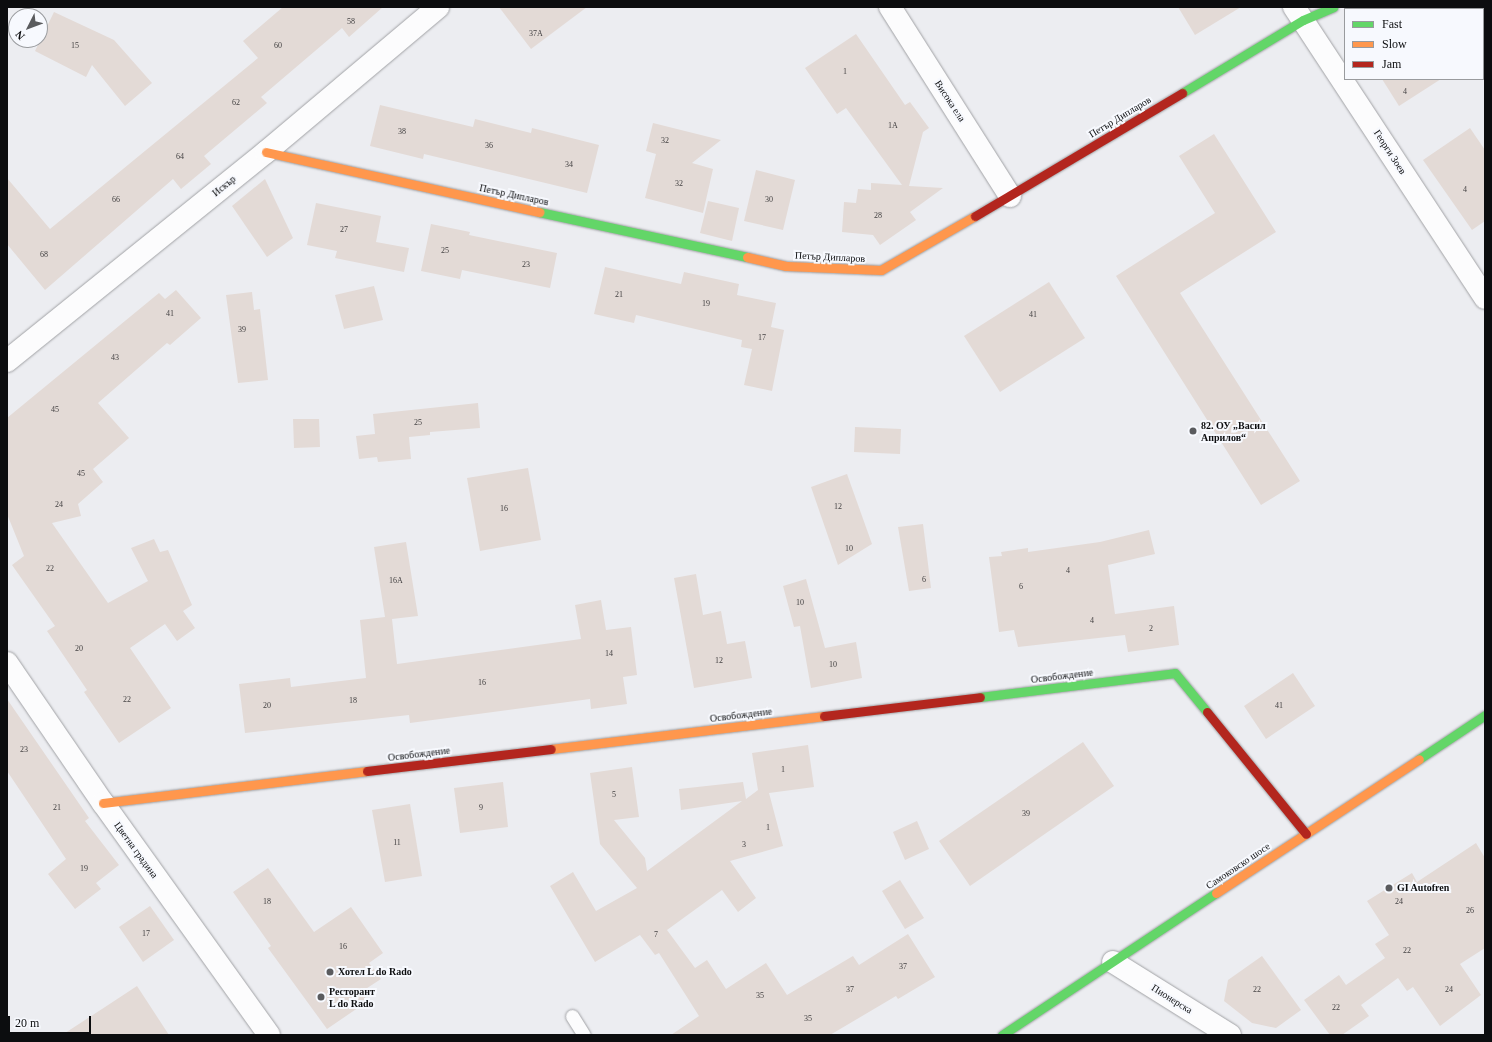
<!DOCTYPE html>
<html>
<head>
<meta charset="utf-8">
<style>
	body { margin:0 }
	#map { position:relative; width:1492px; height:1042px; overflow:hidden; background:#ecedf1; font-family:Georgia,serif }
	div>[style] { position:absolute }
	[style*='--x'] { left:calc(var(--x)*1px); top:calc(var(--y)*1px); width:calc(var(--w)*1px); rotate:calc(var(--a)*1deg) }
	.building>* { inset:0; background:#e3dad6 }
	.roads { filter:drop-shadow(0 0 1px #a1a2a5) drop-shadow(0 0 1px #a1a2a5) }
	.lane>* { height:13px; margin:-6.5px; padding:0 6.5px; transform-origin:6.5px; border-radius:6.5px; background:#fcfcfd }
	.street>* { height:22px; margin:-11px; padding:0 11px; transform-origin:11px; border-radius:11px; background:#fcfcfd }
	.fast>* { height:9px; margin:-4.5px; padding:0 4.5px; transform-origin:4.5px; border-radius:4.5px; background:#63d668 }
	.slow>* { height:9px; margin:-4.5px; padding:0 4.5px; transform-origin:4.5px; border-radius:4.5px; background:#ff974d }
	.jam>* { height:9px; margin:-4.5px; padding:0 4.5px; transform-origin:4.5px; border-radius:4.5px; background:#b3261e }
	.dots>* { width:11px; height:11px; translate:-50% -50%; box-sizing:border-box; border:2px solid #f7f9fe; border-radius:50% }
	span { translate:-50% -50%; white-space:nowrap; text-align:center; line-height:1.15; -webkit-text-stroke:4px #f7f9fe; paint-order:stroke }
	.number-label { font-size:8px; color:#434142 }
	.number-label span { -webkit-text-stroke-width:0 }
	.street-label { font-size:10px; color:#0c0d0f }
	.poi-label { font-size:10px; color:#0c0d0f; font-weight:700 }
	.left { translate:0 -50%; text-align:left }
	.frame { position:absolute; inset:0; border:8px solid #0c0d0f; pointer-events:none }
	.legend { position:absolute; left:1344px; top:8px; width:140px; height:72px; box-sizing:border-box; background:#f7f9fe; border:1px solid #999b9e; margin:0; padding:5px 7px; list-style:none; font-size:12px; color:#0c0d0f }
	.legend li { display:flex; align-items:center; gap:8px; height:20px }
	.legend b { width:20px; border:1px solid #999b9e }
	.north { position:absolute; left:8px; top:8px; width:40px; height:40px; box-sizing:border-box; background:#f7f9fe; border:1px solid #999b9e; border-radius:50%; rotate:228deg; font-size:11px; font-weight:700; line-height:16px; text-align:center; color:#0c0d0f }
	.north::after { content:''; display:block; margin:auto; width:14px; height:18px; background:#5a5b5e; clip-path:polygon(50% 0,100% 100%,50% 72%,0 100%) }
	.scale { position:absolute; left:8px; top:1016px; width:83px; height:18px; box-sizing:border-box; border:2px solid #0c0d0f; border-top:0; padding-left:5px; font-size:12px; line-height:14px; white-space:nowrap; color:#0c0d0f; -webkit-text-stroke:3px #f7f9fe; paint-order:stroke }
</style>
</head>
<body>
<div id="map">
	<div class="building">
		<i style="clip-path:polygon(283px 7px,383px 7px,349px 37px,342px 28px,261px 97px,267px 103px,204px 156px,211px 164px,181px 189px,173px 179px,45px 290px,7px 244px,7px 178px,50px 229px,258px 58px,243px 41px)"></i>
		<i style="clip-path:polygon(499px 7px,587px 7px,531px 49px)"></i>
		<i style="clip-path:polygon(1178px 7px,1241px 7px,1195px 35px)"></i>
		<i style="clip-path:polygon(54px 12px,114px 40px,152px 83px,125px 106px,92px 65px,86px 77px,35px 51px)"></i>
		<i style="clip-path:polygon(856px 34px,905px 105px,910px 102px,929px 128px,923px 132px,909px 186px,943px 188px,910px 212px,916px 220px,880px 245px,873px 235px,842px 232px,844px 202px,856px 203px,858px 189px,871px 190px,871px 183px,902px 185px,846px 108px,837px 114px,805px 68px)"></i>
		<i style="clip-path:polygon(1382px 79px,1441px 79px,1399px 106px)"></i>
		<i style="clip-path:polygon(380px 105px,473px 127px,475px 119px,531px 133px,532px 128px,599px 145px,587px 193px,424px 154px,423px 159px,370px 146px)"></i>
		<i style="clip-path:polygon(653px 123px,721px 140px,692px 163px,713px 169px,703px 213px,645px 198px,656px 154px,646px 151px)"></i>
		<i style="clip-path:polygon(1470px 128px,1485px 150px,1485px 221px,1472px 230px,1423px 160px)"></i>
		<i style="clip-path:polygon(1214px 134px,1276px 232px,1180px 293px,1300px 481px,1261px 505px,1116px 276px,1215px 213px,1179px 156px)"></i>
		<i style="clip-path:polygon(756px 170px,795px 180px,783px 230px,744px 221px)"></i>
		<i style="clip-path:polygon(265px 179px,293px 238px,267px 257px,232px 206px)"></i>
		<i style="clip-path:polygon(708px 201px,739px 208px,732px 241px,700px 233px)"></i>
		<i style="clip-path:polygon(316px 203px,381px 216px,376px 242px,409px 248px,404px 272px,335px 258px,337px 251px,307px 245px)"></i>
		<i style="clip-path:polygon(431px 224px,470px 232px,469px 235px,557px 253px,550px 288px,462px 270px,460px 279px,421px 271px)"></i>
		<i style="clip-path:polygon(605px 267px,681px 284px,684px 272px,739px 284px,737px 295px,776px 303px,771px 327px,784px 330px,772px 391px,744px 385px,752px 349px,741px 347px,742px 340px,636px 315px,634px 323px,594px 314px)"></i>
		<i style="clip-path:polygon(1049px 282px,1085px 338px,1000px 392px,964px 336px)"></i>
		<i style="clip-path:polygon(374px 286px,383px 320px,344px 329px,335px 295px)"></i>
		<i style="clip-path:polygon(176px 290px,201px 318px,170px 345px,167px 343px,98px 403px,129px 438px,93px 469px,103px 482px,78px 504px,81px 516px,52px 523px,108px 603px,148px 581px,131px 548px,154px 539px,160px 552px,168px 550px,192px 605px,183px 611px,195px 628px,177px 641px,165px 624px,130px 648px,171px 708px,119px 743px,84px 692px,87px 690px,47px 631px,55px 626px,12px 565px,24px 556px,7px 514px,7px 418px,159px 293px,165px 299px)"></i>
		<i style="clip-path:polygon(252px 292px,254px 310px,260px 309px,268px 380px,238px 383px,226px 295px)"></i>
		<i style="clip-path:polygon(478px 403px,480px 428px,430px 432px,430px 435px,409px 437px,411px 459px,378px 462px,377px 457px,359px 459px,356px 436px,375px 434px,373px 414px)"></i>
		<i style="clip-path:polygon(293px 419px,319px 419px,320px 447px,294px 448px)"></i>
		<i style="clip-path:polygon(855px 427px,901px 429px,900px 454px,854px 452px)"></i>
		<i style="clip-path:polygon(528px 468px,541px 540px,480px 551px,467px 478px)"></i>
		<i style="clip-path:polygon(847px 474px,872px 544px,838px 565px,811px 487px)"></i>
		<i style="clip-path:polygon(923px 524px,931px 588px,909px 591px,898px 527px)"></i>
		<i style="clip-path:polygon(1149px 530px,1155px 554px,1108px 565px,1115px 614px,1174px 606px,1179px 645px,1128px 652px,1125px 635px,1018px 647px,1014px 630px,999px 632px,989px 557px,1002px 556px,1001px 552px,1028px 548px,1028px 552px,1100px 542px)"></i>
		<i style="clip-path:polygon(406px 542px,418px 616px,392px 619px,397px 664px,581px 639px,575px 605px,601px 600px,606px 630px,631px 627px,637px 675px,623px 677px,627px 704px,591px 709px,590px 699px,410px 723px,409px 715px,245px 733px,239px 684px,290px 678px,291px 687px,366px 678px,360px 620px,385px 617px,374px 547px)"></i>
		<i style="clip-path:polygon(696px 574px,703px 615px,721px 611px,727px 644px,745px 641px,752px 678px,694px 688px,674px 578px)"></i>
		<i style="clip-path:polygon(806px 579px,825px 648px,856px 642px,862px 678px,811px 688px,800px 626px,794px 627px,783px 586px)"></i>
		<i style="clip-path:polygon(1293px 673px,1315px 706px,1266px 739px,1244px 706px)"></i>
		<i style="clip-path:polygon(7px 699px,89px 818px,85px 821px,119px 865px,96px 883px,101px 889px,75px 909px,48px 874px,66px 859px,7px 771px)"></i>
		<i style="clip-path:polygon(1083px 742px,1114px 786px,970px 886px,939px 841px)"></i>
		<i style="clip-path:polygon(808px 745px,814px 787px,769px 793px,783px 846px,730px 861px,756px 898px,738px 912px,722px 890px,667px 930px,695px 968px,707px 960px,726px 989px,766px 963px,787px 995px,853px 956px,859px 965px,908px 934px,935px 977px,898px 999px,896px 996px,830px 1035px,671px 1035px,699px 1016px,659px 953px,655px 955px,640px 935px,595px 962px,550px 886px,573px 872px,596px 911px,637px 888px,600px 844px,590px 773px,632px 767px,639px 817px,614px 820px,645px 858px,647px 871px,742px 801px,681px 810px,679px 789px,743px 782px,746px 799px,758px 790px,752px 753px)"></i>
		<i style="clip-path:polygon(503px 782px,508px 827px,460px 833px,454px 788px)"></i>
		<i style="clip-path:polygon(410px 804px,422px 876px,385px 882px,372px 810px)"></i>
		<i style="clip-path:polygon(917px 821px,929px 849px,905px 860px,893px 832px)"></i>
		<i style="clip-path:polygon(1476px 843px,1485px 858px,1485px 948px,1460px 964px,1481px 995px,1440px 1026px,1413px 987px,1407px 991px,1398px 978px,1361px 1005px,1369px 1016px,1342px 1035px,1330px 1035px,1304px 1000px,1339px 975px,1346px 985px,1385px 958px,1375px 944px,1389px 935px,1367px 901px,1412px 873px,1417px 882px)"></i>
		<i style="clip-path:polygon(268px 868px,314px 932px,351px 907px,383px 953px,369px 963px,381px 979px,361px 992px,368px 1001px,327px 1029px,268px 948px,271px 946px,233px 892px)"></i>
		<i style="clip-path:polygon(900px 880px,924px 918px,905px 929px,882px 891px)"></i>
		<i style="clip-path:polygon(150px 906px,174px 940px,143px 962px,119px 927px)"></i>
		<i style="clip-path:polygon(1262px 956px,1301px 1010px,1276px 1028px,1252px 1023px,1224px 1001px,1228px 980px)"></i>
		<i style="clip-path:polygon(137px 986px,169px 1035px,62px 1035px,102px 1009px)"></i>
	</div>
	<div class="roads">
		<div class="lane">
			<i style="--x:572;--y:1016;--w:22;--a:58"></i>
		</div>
		<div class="street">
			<i style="--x:890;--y:7;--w:224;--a:57.6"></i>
			<i style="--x:1294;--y:7;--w:348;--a:56.7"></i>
			<i style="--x:7;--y:361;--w:333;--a:-38.9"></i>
			<i style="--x:266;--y:152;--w:225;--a:-40.1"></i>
			<i style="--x:7;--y:663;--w:170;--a:55.6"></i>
			<i style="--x:103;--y:803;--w:285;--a:54.4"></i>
			<i style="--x:1113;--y:962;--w:138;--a:32"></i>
		</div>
		<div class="fast">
			<i style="--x:1182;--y:93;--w:141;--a:-31.1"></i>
			<i style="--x:1303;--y:20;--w:33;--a:-23"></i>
			<i style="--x:539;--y:212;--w:213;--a:12.2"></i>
			<i style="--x:980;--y:697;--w:196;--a:-7"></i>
			<i style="--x:1175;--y:673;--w:50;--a:50.6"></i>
			<i style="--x:1419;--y:759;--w:79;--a:-33.7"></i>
			<i style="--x:1002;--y:1035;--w:257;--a:-33.6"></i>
		</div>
		<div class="slow">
			<i style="--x:266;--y:152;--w:280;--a:12.4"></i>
			<i style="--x:747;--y:257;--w:40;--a:13"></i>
			<i style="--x:786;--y:266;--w:95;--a:2.4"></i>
			<i style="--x:881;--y:270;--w:108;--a:-29.9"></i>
			<i style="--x:551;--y:749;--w:275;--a:-6.9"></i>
			<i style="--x:103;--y:803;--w:266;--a:-6.9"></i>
			<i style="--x:1216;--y:893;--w:243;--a:-33.4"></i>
		</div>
		<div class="jam">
			<i style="--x:975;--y:216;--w:241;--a:-30.7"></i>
			<i style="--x:1207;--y:712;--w:157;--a:50.9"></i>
			<i style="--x:824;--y:716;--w:157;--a:-6.9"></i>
			<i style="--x:367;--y:771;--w:185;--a:-6.8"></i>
		</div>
	</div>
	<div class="dots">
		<i style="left:1193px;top:431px;background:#5a5b5e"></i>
		<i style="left:1389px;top:888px;background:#5a5b5e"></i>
		<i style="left:330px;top:972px;background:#5a5b5e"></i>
		<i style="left:321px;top:997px;background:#5a5b5e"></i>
	</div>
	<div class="number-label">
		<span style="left:351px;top:22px">58</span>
		<span style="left:536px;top:34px">37А</span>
		<span style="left:75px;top:46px">15</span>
		<span style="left:278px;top:46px">60</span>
		<span style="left:845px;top:72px">1</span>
		<span style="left:1405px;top:92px">4</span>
		<span style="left:236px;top:103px">62</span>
		<span style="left:893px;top:126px">1А</span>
		<span style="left:402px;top:132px">38</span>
		<span style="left:665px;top:141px">32</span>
		<span style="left:489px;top:146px">36</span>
		<span style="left:180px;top:157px">64</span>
		<span style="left:569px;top:165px">34</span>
		<span style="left:679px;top:184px">32</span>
		<span style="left:1465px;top:190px">4</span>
		<span style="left:116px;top:200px">66</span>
		<span style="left:769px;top:200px">30</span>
		<span style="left:878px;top:216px">28</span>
		<span style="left:344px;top:230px">27</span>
		<span style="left:445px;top:251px">25</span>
		<span style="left:44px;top:255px">68</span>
		<span style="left:526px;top:265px">23</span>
		<span style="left:619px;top:295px">21</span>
		<span style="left:706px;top:304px">19</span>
		<span style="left:170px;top:314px">41</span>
		<span style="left:1033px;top:315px">41</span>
		<span style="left:242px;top:330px">39</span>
		<span style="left:762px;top:338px">17</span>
		<span style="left:115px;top:358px">43</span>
		<span style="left:55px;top:410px">45</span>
		<span style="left:418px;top:423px">25</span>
		<span style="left:81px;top:474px">45</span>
		<span style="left:59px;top:505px">24</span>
		<span style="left:838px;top:507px">12</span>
		<span style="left:504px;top:509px">16</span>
		<span style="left:849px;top:549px">10</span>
		<span style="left:50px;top:569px">22</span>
		<span style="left:1068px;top:571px">4</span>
		<span style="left:924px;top:580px">6</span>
		<span style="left:396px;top:581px">16А</span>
		<span style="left:1021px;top:587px">6</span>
		<span style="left:800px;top:603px">10</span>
		<span style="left:1092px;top:621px">4</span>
		<span style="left:1151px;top:629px">2</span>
		<span style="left:79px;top:649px">20</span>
		<span style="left:609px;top:654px">14</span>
		<span style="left:719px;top:661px">12</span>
		<span style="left:833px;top:665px">10</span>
		<span style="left:482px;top:683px">16</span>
		<span style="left:127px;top:700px">22</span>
		<span style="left:353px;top:701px">18</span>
		<span style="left:267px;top:706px">20</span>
		<span style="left:1279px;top:706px">41</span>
		<span style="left:24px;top:750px">23</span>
		<span style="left:783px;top:770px">1</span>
		<span style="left:614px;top:795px">5</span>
		<span style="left:57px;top:808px">21</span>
		<span style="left:481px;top:808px">9</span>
		<span style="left:1026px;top:814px">39</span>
		<span style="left:768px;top:828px">1</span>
		<span style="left:397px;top:843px">11</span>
		<span style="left:744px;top:845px">3</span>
		<span style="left:84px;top:869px">19</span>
		<span style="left:267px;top:902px">18</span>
		<span style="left:1399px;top:902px">24</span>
		<span style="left:1470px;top:911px">26</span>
		<span style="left:146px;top:934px">17</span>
		<span style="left:656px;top:935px">7</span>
		<span style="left:343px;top:947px">16</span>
		<span style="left:1407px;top:951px">22</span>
		<span style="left:903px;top:967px">37</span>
		<span style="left:850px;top:990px">37</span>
		<span style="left:1257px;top:990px">22</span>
		<span style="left:1449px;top:990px">24</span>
		<span style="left:760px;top:996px">35</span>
		<span style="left:1336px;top:1008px">22</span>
		<span style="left:808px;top:1019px">35</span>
	</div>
	<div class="street-label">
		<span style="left:950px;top:101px;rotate:57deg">Висока ела</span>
		<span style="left:1120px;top:117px;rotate:-31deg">Петър Дипларов</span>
		<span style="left:1390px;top:152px;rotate:57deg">Георги Зоев</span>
		<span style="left:224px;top:186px;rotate:-39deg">Искър</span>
		<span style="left:514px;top:195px;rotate:12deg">Петър Дипларов</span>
		<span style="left:830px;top:257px;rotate:3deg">Петър Дипларов</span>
		<span style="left:1062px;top:676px;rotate:-7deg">Освобождение</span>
		<span style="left:741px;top:715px;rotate:-7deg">Освобождение</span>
		<span style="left:419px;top:754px;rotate:-7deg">Освобождение</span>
		<span style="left:136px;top:850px;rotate:54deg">Цветна градина</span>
		<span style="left:1238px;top:866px;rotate:-34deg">Самоковско шосе</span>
		<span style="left:1172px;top:999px;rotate:32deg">Пионерска</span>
	</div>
	<div class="poi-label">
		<span class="left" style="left:1201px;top:431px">82. ОУ „Васил<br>Априлов“</span>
		<span class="left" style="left:1397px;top:888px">GI Autofren</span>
		<span class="left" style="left:338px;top:972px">Хотел L do Rado</span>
		<span class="left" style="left:329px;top:997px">Ресторант<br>L do Rado</span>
	</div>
	<div class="frame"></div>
	<ul class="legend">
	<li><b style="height:5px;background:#63d668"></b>Fast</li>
	<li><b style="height:5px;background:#ff974d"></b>Slow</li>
	<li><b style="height:5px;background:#b3261e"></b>Jam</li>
	</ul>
	<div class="north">N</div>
	<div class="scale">20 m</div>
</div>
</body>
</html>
